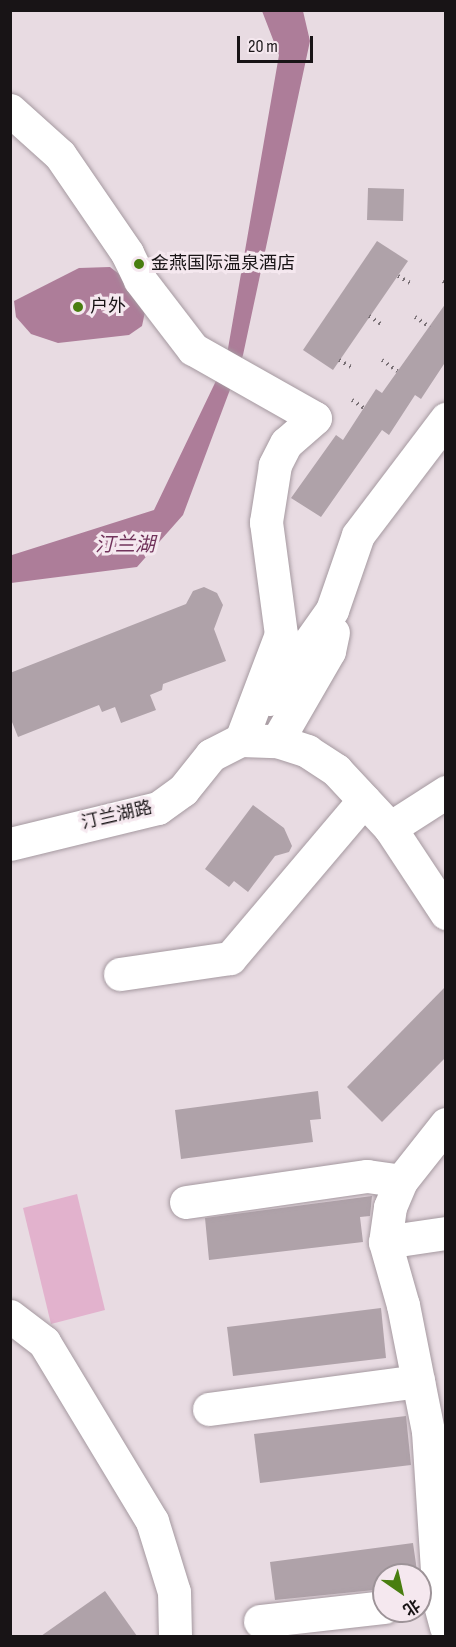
<!DOCTYPE html>
<html>
<head>
<meta charset="utf-8">
<style>
	body { margin:0 }
	#map { position:relative; width:456px; height:1647px; overflow:hidden; background:#e8dbe2; font-family:"Sofia Sans Condensed","Noto Sans SC",sans-serif }
	div>[style] { position:absolute }
	[style*='--x'] { left:calc(var(--x)*1px); top:calc(var(--y)*1px); width:calc(var(--w)*1px); rotate:calc(var(--a)*1deg) }
	.green>* { inset:0; background:#e2b2cd }
	.water>* { inset:0; background:#ad7d99 }
	.building>* { inset:0; background:#afa2a9 }
	.path>* { height:4px; margin-top:-2px; transform-origin:0; background:repeating-linear-gradient(90deg,#786f74 0 1.5px,transparent 0 6px) }
	.roads { filter:drop-shadow(0 0 2px #a599a0) drop-shadow(0 0 2px #a599a0) }
	.minor>* { height:33px; margin:-16.5px; padding:0 16.5px; transform-origin:16.5px; border-radius:16.5px; background:#fff }
	.dots>* { width:16px; height:16px; translate:-50% -50%; box-sizing:border-box; border:3px solid #f5e8ef; border-radius:50% }
	span { translate:-50% -50%; white-space:nowrap; text-align:center; line-height:1.15; -webkit-text-stroke:6px #f5e8ef; paint-order:stroke }
	.poi-label { font-size:18px; color:#181416 }
	.left { translate:0 -50%; text-align:left }
	.street-label { font-size:18px; color:#181416 }
	.water-label { font-size:20px; color:#71335b; font-style:italic }
	.frame { position:absolute; inset:0; border:12px solid #181416; pointer-events:none }
	.north { position:absolute; left:372px; top:1563px; width:60px; height:60px; box-sizing:border-box; background:#f5e8ef; border:2px solid #9d9398; border-radius:50%; rotate:146deg; font-size:16px; font-weight:700; line-height:24px; text-align:center; color:#181416 }
	.north::after { content:''; display:block; margin:auto; width:21px; height:27px; background:#497e10; clip-path:polygon(50% 0,100% 100%,50% 72%,0 100%) }
	.scale { position:absolute; left:237px; top:36px; width:76px; height:27px; box-sizing:border-box; border:3px solid #181416; border-top:0; padding-left:8px; font-size:18px; line-height:21px; white-space:nowrap; color:#181416; -webkit-text-stroke:4px #f5e8ef; paint-order:stroke }
</style>
</head>
<body>
<div id="map">
	<div class="green">
		<i style="clip-path:polygon(77px 1194px,105px 1310px,51px 1324px,23px 1208px)"></i>
	</div>
	<div class="water">
		<i style="clip-path:polygon(262px 11px,303px 11px,310px 41px,243px 355px,183px 515px,137px 567px,11px 583px,12px 555px,154px 510px,226px 360px,279px 55px)"></i>
		<i style="clip-path:polygon(110px 267px,123px 277px,145px 312px,142px 326px,129px 335px,58px 343px,31px 334px,16px 317px,14px 301px,79px 268px)"></i>
	</div>
	<div class="building">
		<i style="clip-path:polygon(368px 188px,404px 189px,403px 221px,367px 220px)"></i>
		<i style="clip-path:polygon(377px 241px,408px 261px,333px 370px,303px 350px)"></i>
		<i style="clip-path:polygon(446px 303px,446px 361px,421px 399px,415px 395px,389px 435px,382px 430px,321px 517px,291px 498px,336px 435px,343px 440px,376px 389px,382px 393px)"></i>
		<i style="clip-path:polygon(204px 587px,217px 593px,223px 605px,214px 629px,226px 661px,163px 684px,162px 690px,150px 695px,156px 710px,121px 723px,115px 707px,102px 712px,99px 705px,18px 737px,10px 717px,10px 673px,186px 604px,193px 591px)"></i>
		<i style="clip-path:polygon(253px 805px,284px 828px,292px 846px,289px 852px,275px 856px,248px 892px,234px 881px,229px 887px,205px 869px)"></i>
		<i style="clip-path:polygon(446px 986px,446px 1057px,382px 1122px,347px 1087px)"></i>
		<i style="clip-path:polygon(318px 1091px,321px 1119px,310px 1120px,313px 1142px,181px 1159px,175px 1110px)"></i>
		<i style="clip-path:polygon(372px 1196px,370px 1216px,360px 1217px,363px 1242px,209px 1260px,205px 1218px)"></i>
		<i style="clip-path:polygon(381px 1308px,386px 1358px,233px 1376px,227px 1327px)"></i>
		<i style="clip-path:polygon(406px 1416px,411px 1465px,260px 1483px,254px 1434px)"></i>
		<i style="clip-path:polygon(413px 1543px,417px 1571px,384px 1575px,384px 1589px,275px 1600px,270px 1562px)"></i>
		<i style="clip-path:polygon(105px 1591px,137px 1636px,41px 1636px)"></i>
	</div>
	<div class="path">
		<i style="--x:398;--y:276;--w:14;--a:30"></i>
		<i style="--x:443;--y:281;--w:4;--a:34"></i>
		<i style="--x:369;--y:316;--w:14;--a:34"></i>
		<i style="--x:415;--y:317;--w:18;--a:34"></i>
		<i style="--x:339;--y:360;--w:14;--a:30"></i>
		<i style="--x:382;--y:360;--w:19;--a:36"></i>
		<i style="--x:352;--y:400;--w:14;--a:34"></i>
	</div>
	<div class="roads">
		<div class="minor">
			<i style="--x:10;--y:110;--w:67;--a:42"></i>
			<i style="--x:60;--y:155;--w:119;--a:55.6"></i>
			<i style="--x:127;--y:253;--w:30;--a:64"></i>
			<i style="--x:140;--y:280;--w:87;--a:52.5"></i>
			<i style="--x:193;--y:349;--w:140;--a:29.5"></i>
			<i style="--x:315;--y:418;--w:38;--a:139"></i>
			<i style="--x:286;--y:443;--w:25;--a:117"></i>
			<i style="--x:275;--y:465;--w:58;--a:99"></i>
			<i style="--x:266;--y:522;--w:113;--a:82.4"></i>
			<i style="--x:281;--y:634;--w:113;--a:110.7"></i>
			<i style="--x:269;--y:699;--w:109;--a:-54.7"></i>
			<i style="--x:332;--y:610;--w:79;--a:-70.9"></i>
			<i style="--x:358;--y:535;--w:146;--a:-52.8"></i>
			<i style="--x:277;--y:741;--w:104;--a:-60"></i>
			<i style="--x:329;--y:651;--w:19;--a:-78"></i>
			<i style="--x:390;--y:828;--w:67;--a:-32.7"></i>
			<i style="--x:10;--y:844;--w:152;--a:-13.7"></i>
			<i style="--x:158;--y:808;--w:31;--a:-36"></i>
			<i style="--x:183;--y:790;--w:45;--a:-51.3"></i>
			<i style="--x:211;--y:755;--w:34;--a:-27"></i>
			<i style="--x:241;--y:740;--w:36;--a:2"></i>
			<i style="--x:277;--y:741;--w:32;--a:18"></i>
			<i style="--x:307;--y:751;--w:35;--a:33"></i>
			<i style="--x:336;--y:770;--w:79;--a:47"></i>
			<i style="--x:390;--y:828;--w:102;--a:56.6"></i>
			<i style="--x:120;--y:974;--w:111;--a:-8.3"></i>
			<i style="--x:230;--y:958;--w:207;--a:-49.7"></i>
			<i style="--x:446;--y:1124;--w:73;--a:128.3"></i>
			<i style="--x:401;--y:1181;--w:28;--a:113"></i>
			<i style="--x:390;--y:1207;--w:35;--a:98"></i>
			<i style="--x:385;--y:1242;--w:66;--a:74.1"></i>
			<i style="--x:403;--y:1305;--w:128;--a:78.8"></i>
			<i style="--x:428;--y:1431;--w:170;--a:86.3"></i>
			<i style="--x:439;--y:1601;--w:27;--a:75"></i>
			<i style="--x:186;--y:1202;--w:183;--a:-8.2"></i>
			<i style="--x:367;--y:1176;--w:34;--a:8"></i>
			<i style="--x:385;--y:1242;--w:62;--a:-8.4"></i>
			<i style="--x:10;--y:1316;--w:43;--a:37.4"></i>
			<i style="--x:44;--y:1342;--w:209;--a:58.9"></i>
			<i style="--x:152;--y:1521;--w:74;--a:72.8"></i>
			<i style="--x:174;--y:1592;--w:44;--a:88.7"></i>
			<i style="--x:209;--y:1409;--w:211;--a:-7.6"></i>
			<i style="--x:260;--y:1621;--w:125;--a:-6.4"></i>
		</div>
	</div>
	<div class="dots">
		<i style="left:139px;top:264px;background:#497e10"></i>
		<i style="left:78px;top:307px;background:#497e10"></i>
	</div>
	<div class="poi-label">
		<span class="left" style="left:151px;top:264px">金燕国际温泉酒店</span>
		<span class="left" style="left:90px;top:307px">户外</span>
	</div>
	<div class="street-label">
		<span style="left:117px;top:816px;rotate:-13deg">汀兰湖路</span>
	</div>
	<div class="water-label">
		<span style="left:125px;top:545px">汀兰湖</span>
	</div>
	<div class="frame"></div>
	<div class="north">北</div>
	<div class="scale">20 m</div>
</div>
</body>
</html>
